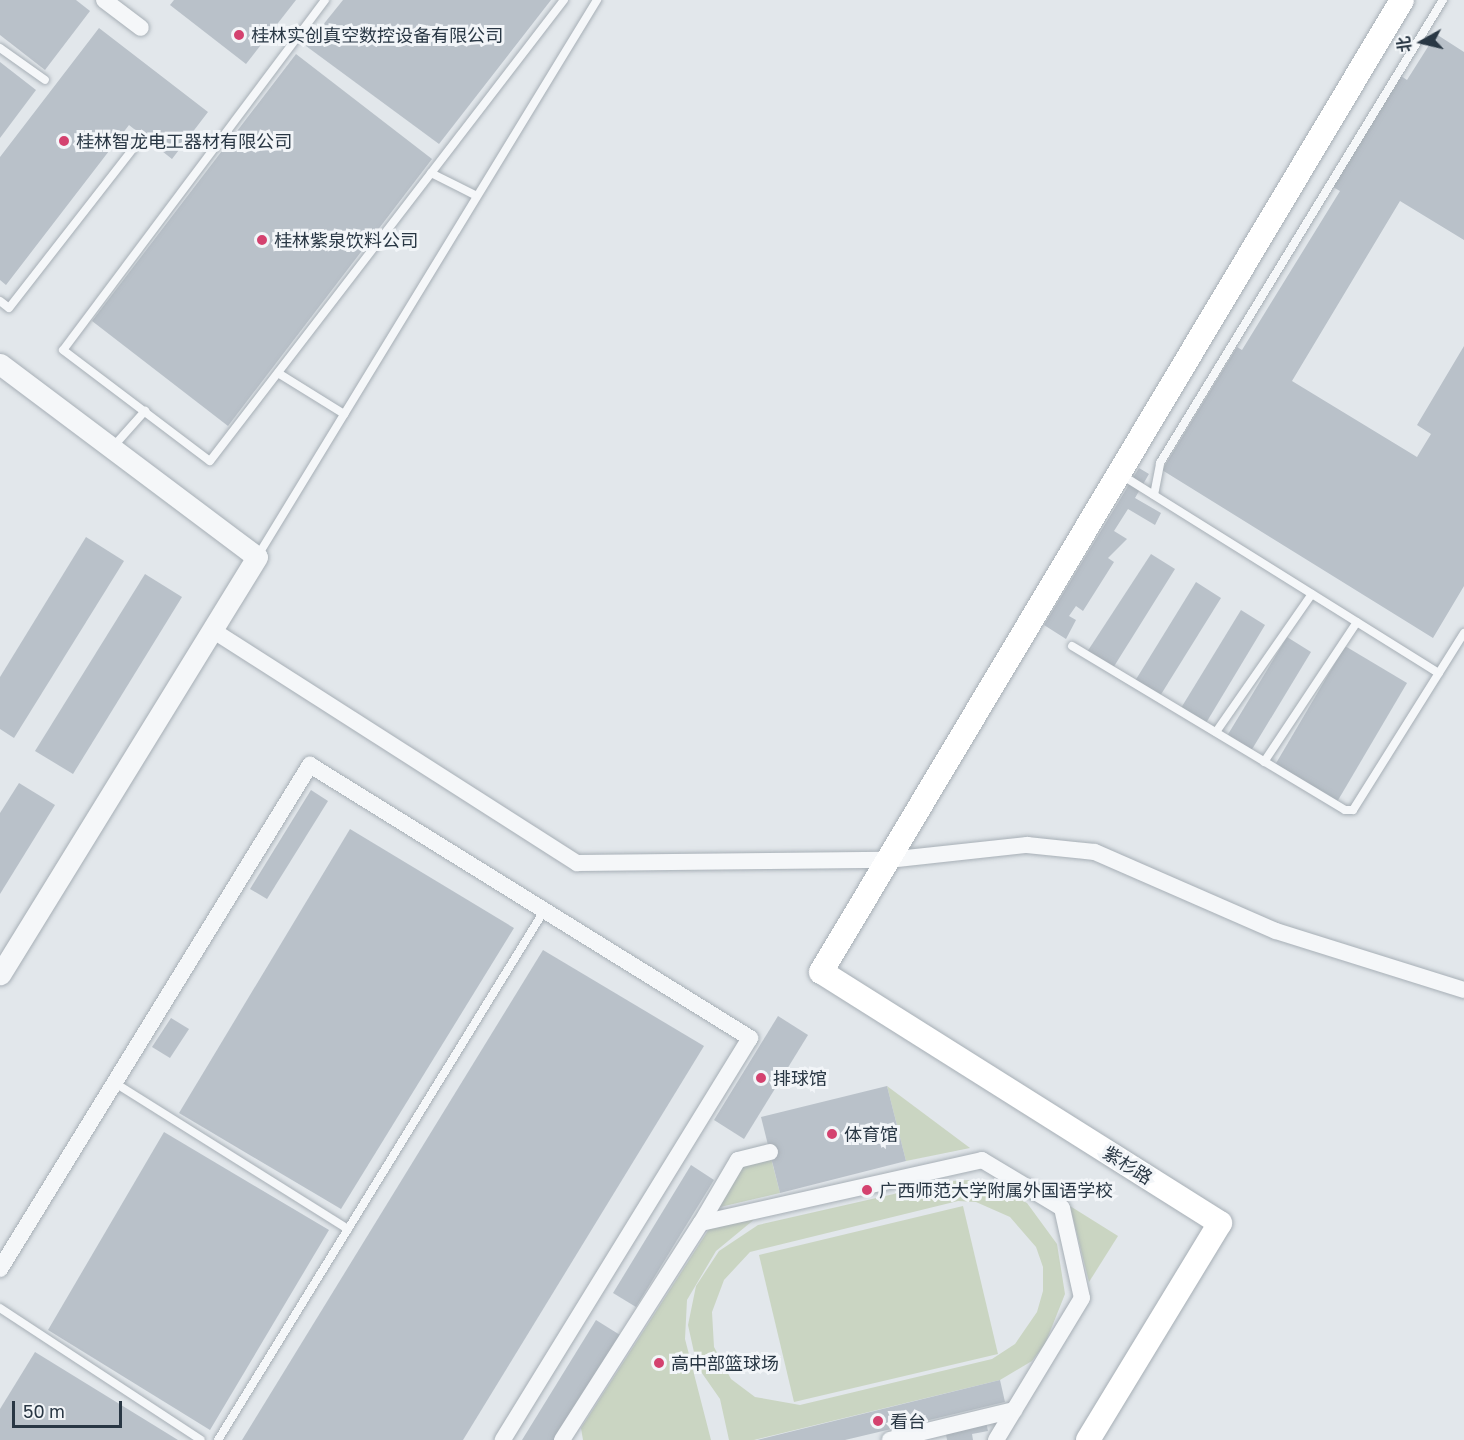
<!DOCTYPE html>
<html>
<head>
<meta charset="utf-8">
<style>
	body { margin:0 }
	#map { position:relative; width:1464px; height:1440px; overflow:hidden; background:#e2e7eb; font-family:"Golos Text","Noto Sans SC",sans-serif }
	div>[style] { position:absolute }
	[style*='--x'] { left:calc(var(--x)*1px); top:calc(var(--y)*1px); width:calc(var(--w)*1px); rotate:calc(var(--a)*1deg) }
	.green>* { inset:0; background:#cad5c2 }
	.building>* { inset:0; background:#b9c1c9 }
	.roads { filter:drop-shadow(0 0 2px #a7afb6) drop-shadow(0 0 2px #a7afb6) }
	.service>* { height:8px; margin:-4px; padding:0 4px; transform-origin:4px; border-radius:4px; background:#f5f7f9 }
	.minor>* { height:16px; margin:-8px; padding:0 8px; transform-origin:8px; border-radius:8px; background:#f5f7f9 }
	.tertiary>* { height:21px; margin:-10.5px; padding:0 10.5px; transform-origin:10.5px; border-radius:10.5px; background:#f5f7f9 }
	.secondary>* { height:24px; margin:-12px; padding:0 12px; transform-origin:12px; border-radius:12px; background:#fff }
	.dots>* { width:16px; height:16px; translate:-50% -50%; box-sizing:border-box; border:3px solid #f2f5f8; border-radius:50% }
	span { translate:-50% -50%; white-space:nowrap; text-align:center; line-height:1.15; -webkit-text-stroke:6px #f2f5f8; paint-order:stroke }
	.poi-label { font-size:18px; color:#293744 }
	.left { translate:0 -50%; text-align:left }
	.street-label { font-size:18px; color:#293744 }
	.north { position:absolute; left:1392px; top:12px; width:60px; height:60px; -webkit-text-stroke:4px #f2f5f8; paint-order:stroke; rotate:262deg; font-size:16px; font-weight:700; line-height:24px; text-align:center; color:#293744 }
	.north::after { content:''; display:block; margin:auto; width:21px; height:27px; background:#293744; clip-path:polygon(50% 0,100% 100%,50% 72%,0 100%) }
	.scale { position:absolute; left:12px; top:1401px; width:110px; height:27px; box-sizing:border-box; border:3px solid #293744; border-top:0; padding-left:8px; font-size:18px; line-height:21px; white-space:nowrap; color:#293744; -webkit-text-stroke:4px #f2f5f8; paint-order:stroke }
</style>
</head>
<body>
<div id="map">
	<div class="green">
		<i style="clip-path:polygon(887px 1086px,970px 1148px,906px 1161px)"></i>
		<i style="clip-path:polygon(771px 1158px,780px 1193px,716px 1208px,740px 1166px)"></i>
		<i style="clip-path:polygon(evenodd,969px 1180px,986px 1181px,1027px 1203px,1057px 1244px,1065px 1294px,1045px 1344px,1032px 1361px,1000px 1380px,754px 1440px,729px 1440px,720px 1399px,697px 1366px,688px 1325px,696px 1286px,719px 1251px,758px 1225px,951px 1181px,969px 1180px,958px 1201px,976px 1202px,1010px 1217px,1036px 1247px,1043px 1267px,1043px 1291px,1037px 1312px,1015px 1344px,992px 1359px,800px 1405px,755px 1397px,731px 1379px,714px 1347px,712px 1312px,724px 1280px,750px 1252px,958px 1201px)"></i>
		<i style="clip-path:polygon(963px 1206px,998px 1354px,794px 1402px,759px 1255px)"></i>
		<i style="clip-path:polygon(1070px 1206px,1118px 1236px,1089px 1282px)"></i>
		<i style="clip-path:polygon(756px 1218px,716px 1251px,687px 1300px,685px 1339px,711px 1440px,583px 1440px,581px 1428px,709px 1229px)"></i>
	</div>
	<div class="building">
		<i style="clip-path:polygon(0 0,76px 0,90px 11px,45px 70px,0 35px)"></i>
		<i style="clip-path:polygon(174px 0,296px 0,246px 64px,170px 5px)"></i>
		<i style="clip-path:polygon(343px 0,551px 0,439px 144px,306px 46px)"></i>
		<i style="clip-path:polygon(99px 28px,208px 112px,172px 159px,129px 125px,6px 285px,0 280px,0 157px)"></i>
		<i style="clip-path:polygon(1436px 34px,1464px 52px,1464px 240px,1400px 201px,1292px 381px,1417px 457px,1431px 434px,1417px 425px,1464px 346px,1464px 586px,1433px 638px,1162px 470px,1237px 347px,1242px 350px,1340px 191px,1333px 187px,1401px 76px,1407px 80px)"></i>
		<i style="clip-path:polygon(296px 54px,432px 159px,228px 426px,92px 321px)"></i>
		<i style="clip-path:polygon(0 62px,36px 90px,0 138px)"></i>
		<i style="clip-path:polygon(1139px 468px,1149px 474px,1135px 498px,1161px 513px,1155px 525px,1128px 509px,1114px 531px,1127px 539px,1108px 558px,1114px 562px,1083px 611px,1076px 606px,1069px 616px,1076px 620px,1066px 639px,1044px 625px)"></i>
		<i style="clip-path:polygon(86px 537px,124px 561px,14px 738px,0 729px,0 677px)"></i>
		<i style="clip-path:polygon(1151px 554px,1175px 569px,1113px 668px,1087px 652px)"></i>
		<i style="clip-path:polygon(145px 574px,182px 597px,73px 774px,35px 751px)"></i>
		<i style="clip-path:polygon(1196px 582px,1221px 598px,1160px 696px,1135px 681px)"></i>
		<i style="clip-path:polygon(1241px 610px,1265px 625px,1206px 723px,1181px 708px)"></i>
		<i style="clip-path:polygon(1287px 637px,1311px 652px,1251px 751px,1227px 736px)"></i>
		<i style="clip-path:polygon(1345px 646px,1407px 683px,1337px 802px,1275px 765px)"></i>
		<i style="clip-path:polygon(19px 783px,55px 805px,0 894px,0 813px)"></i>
		<i style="clip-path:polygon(311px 790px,328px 801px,267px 899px,250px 889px)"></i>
		<i style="clip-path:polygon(350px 829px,514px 928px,341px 1209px,179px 1113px)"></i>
		<i style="clip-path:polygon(543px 950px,704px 1046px,463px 1440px,242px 1440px)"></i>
		<i style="clip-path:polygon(778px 1016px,808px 1035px,744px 1139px,714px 1120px)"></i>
		<i style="clip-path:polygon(171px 1018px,189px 1029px,170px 1058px,152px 1047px)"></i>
		<i style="clip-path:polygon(887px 1086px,906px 1161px,780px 1193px,761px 1117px)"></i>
		<i style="clip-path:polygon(164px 1132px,329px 1230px,210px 1430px,48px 1330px)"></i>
		<i style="clip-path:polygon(691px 1165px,714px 1180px,636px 1307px,613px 1293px)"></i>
		<i style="clip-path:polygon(596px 1320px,620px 1335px,555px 1440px,522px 1440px)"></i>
		<i style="clip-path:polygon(35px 1352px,178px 1440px,0 1440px,0 1409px)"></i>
		<i style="clip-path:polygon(1000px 1380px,1005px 1402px,845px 1440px,757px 1440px)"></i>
		<i style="clip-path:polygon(986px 1422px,988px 1431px,972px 1434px,973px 1440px,947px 1440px,945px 1429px)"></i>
	</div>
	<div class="roads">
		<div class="service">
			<i style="--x:325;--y:0;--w:437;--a:126.8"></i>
			<i style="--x:63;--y:350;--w:184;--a:37.1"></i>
			<i style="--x:210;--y:461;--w:581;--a:-52.48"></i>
			<i style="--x:0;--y:48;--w:55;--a:35.4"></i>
			<i style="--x:431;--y:173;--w:51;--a:26.6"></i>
			<i style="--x:0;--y:301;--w:11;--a:38"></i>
			<i style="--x:9;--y:308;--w:202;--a:-52.1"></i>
			<i style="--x:278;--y:373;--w:78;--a:31.8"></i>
			<i style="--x:112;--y:448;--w:50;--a:-48.3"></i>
			<i style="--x:1120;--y:474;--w:376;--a:32"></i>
			<i style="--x:1154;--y:495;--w:33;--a:-79"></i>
			<i style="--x:1160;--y:463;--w:543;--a:-58.57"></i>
			<i style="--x:257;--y:557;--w:653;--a:-58.6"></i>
			<i style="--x:1072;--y:646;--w:318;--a:31"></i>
			<i style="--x:1345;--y:810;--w:8;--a:0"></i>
			<i style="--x:1353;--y:810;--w:209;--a:-57.9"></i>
			<i style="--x:1216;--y:732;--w:168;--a:-55.2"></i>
			<i style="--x:1264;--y:762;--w:168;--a:-56.4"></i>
			<i style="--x:115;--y:1083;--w:275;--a:32.1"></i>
			<i style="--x:0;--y:1308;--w:240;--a:33.3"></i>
			<i style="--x:218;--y:1440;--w:621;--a:-58.36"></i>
		</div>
		<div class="minor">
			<i style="--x:104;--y:0;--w:46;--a:37.1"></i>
			<i style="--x:214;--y:631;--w:431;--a:32.6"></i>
			<i style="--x:577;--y:863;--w:311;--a:-0.6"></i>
			<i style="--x:888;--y:860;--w:140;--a:-6.2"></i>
			<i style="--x:1027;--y:845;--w:68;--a:5.9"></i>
			<i style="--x:1095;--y:852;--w:197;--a:23.6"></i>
			<i style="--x:1276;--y:931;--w:197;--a:17.4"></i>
			<i style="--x:701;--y:1223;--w:73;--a:-59.6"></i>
			<i style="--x:738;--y:1160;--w:33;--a:-14"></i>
			<i style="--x:0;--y:1269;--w:592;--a:-58.41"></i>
			<i style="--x:310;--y:765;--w:518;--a:31.82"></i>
			<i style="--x:750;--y:1038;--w:472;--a:121.6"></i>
			<i style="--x:562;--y:1440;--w:258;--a:-57.4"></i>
			<i style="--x:701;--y:1223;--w:288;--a:-12.6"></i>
			<i style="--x:982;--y:1160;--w:93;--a:31"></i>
			<i style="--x:1062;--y:1208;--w:92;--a:77.5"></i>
			<i style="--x:1082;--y:1298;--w:166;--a:121.2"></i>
			<i style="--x:890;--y:1440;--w:128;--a:-13.6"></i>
		</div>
		<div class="tertiary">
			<i style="--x:0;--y:364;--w:321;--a:36.9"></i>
			<i style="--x:257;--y:557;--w:490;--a:121.6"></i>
		</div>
		<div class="secondary">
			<i style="--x:1088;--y:1440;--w:254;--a:-58.7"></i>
			<i style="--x:1220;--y:1223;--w:471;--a:-147.8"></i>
			<i style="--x:821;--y:972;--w:1132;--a:-59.13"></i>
		</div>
	</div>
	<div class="dots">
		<i style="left:239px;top:35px;background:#d4426f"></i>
		<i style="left:64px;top:141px;background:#d4426f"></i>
		<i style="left:262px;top:240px;background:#d4426f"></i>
		<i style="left:761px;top:1078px;background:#d4426f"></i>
		<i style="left:832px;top:1134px;background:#d4426f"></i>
		<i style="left:867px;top:1190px;background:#d4426f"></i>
		<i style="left:659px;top:1363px;background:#d4426f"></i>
		<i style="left:878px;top:1421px;background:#d4426f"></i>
	</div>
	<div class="poi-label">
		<span class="left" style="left:251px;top:35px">桂林实创真空数控设备有限公司</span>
		<span class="left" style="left:76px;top:141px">桂林智龙电工器材有限公司</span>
		<span class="left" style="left:274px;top:240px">桂林紫泉饮料公司</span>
		<span class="left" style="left:773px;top:1078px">排球馆</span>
		<span class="left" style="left:844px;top:1134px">体育馆</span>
		<span class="left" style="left:879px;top:1190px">广西师范大学附属外国语学校</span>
		<span class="left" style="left:671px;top:1363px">高中部篮球场</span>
		<span class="left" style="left:890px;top:1421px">看台</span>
	</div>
	<div class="street-label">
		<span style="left:1128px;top:1165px;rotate:32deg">紫杉路</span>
	</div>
	<div class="north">北</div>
	<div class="scale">50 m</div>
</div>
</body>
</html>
